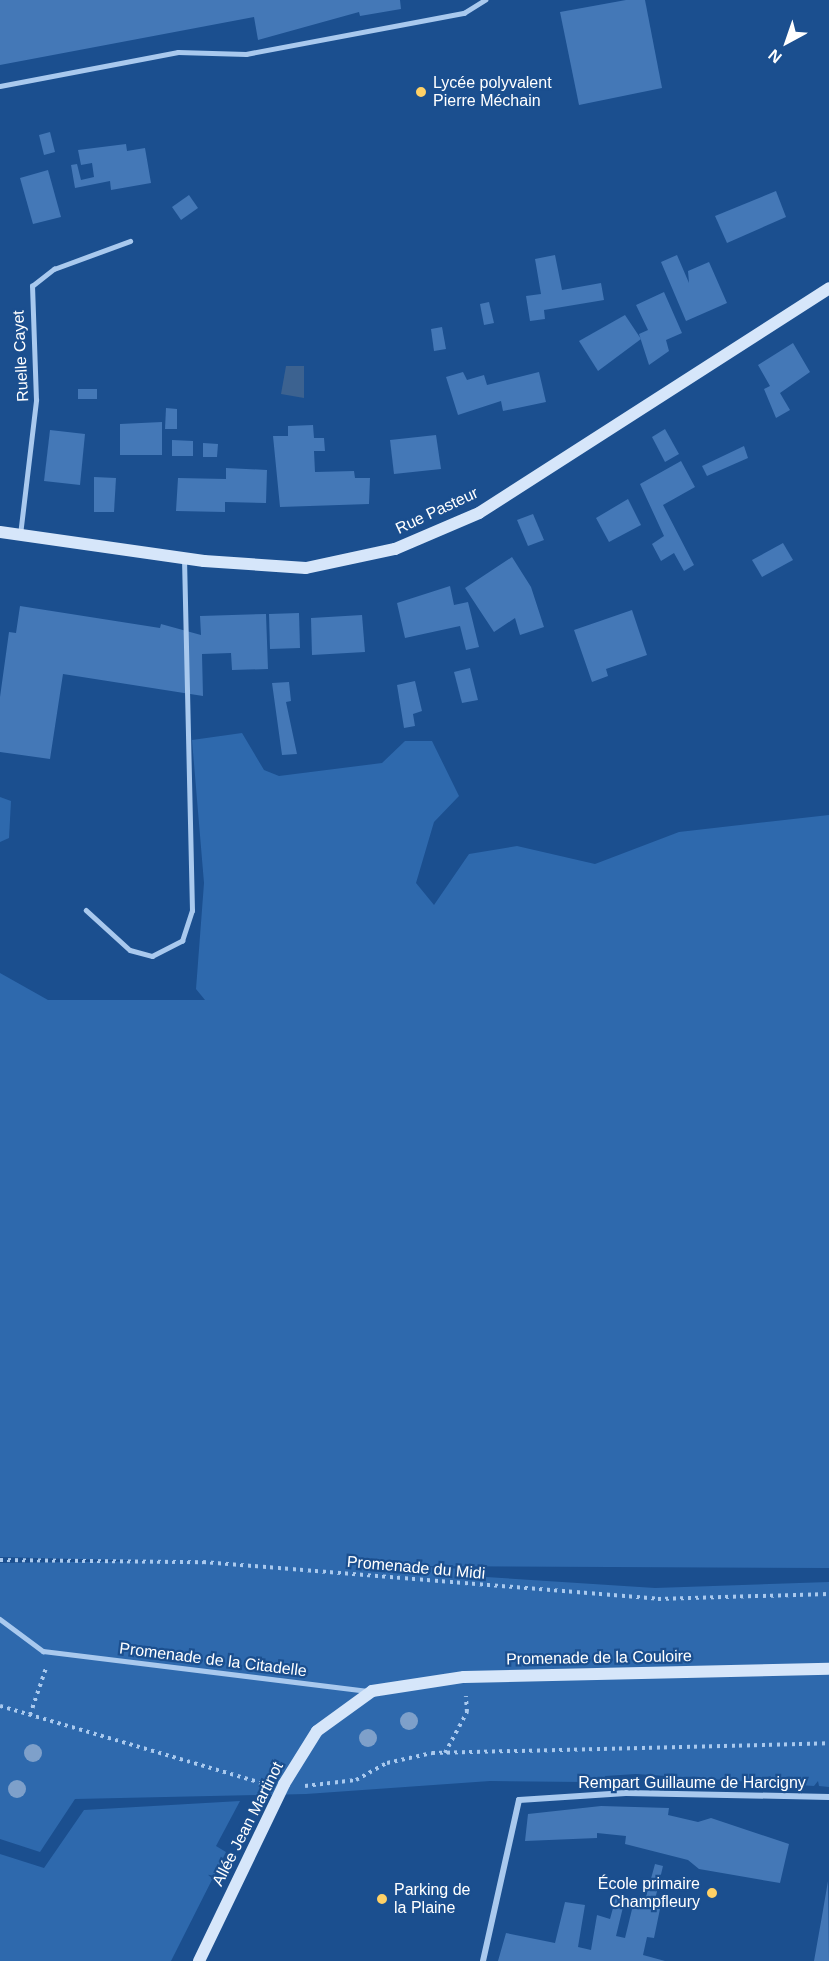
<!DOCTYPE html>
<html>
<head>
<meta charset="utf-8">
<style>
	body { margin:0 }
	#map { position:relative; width:829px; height:1961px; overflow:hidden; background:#1b4f8f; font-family:Arial,sans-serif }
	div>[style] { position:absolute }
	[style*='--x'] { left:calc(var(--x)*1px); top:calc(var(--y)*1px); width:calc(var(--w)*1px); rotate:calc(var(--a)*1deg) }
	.green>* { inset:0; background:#2e69ad }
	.water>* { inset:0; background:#3c6290 }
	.building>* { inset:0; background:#4478b7 }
	.path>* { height:4px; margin-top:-2px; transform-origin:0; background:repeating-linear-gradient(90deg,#a9c9ee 0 3px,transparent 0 7.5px) }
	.lane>* { height:4.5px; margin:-2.25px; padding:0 2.25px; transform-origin:2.25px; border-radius:2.25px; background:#a9c9ee }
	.street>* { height:6px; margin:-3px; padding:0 3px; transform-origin:3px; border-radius:3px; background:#a9c9ee }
	.secondary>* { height:12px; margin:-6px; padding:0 6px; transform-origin:6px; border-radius:6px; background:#d6e6fa }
	.trees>* { width:18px; height:18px; margin:-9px; border-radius:50%; background:#7ea0ca }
	.dots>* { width:16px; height:16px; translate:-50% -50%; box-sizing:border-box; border:3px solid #1b4f8f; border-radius:50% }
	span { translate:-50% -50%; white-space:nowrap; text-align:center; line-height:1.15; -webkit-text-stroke:4.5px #1b4f8f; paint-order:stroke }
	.poi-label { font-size:16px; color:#fff }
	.left { translate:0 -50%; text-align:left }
	.right { translate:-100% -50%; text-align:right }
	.street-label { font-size:16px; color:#fff }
	.north { position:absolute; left:757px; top:12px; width:60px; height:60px; -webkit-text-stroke:4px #1b4f8f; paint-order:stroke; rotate:220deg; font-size:16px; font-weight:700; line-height:24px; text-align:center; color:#fff }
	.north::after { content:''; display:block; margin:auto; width:21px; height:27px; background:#fff; clip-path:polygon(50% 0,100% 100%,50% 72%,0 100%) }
</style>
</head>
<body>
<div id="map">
	<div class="green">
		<i style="clip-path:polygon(242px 733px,264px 770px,279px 776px,382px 763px,405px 741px,432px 741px,459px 796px,434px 822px,416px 883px,434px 905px,469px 854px,517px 846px,595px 864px,679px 832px,829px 815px,829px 1568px,401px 1566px,466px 1569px,486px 1577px,655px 1588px,829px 1582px,829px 1787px,819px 1786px,818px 1781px,814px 1786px,636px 1774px,605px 1776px,604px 1780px,587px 1777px,583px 1782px,490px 1781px,306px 1794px,75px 1799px,40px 1852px,0 1839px,0 1563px,153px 1561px,0 1557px,0 973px,48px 1000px,205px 1000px,196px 989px,204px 883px,192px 740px)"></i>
		<i style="clip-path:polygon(0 797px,11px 801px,9px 838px,0 842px)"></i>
		<i style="clip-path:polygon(240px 1801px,216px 1846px,226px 1852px,171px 1961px,0 1961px,0 1854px,44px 1868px,84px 1810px)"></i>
	</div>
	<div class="water">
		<i style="clip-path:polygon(286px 366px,304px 366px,304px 398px,281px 394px)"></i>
	</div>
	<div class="building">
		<i style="clip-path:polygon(0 0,400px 0,401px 9px,360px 16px,359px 12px,258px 40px,254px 17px,0 65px)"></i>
		<i style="clip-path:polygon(626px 0,645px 0,662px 88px,579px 105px,560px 12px)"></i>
		<i style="clip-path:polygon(50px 132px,55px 152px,44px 155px,39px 135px)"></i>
		<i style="clip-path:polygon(126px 144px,127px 151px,145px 148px,151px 183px,111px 190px,110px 181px,75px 188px,71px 165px,77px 164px,81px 180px,94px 177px,92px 163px,81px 165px,78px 150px)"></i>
		<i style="clip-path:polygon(48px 170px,61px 217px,33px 224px,20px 178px)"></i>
		<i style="clip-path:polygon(776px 191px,786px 217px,727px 243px,715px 216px)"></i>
		<i style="clip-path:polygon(189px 195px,198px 208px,181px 220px,172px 207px)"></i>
		<i style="clip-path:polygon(555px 255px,562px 290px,601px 283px,604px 300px,544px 310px,545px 319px,530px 321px,526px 296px,541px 294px,535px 259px)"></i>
		<i style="clip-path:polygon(677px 255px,689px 283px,688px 271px,709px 262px,727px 303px,686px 321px,661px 262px)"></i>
		<i style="clip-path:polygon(664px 292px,682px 333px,666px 340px,669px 351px,649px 365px,639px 334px,648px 330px,636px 305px)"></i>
		<i style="clip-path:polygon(489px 302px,494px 323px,484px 325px,480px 304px)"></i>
		<i style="clip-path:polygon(625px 315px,641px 339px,598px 371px,579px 341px)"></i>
		<i style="clip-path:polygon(442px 327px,446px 349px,434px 351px,431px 329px)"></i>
		<i style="clip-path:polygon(793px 343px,810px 372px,780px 393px,790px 410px,776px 418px,764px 389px,770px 386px,758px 365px)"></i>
		<i style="clip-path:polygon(463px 372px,467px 380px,484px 375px,487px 385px,539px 372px,546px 402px,503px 411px,501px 401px,458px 415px,446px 377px)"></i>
		<i style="clip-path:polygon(78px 389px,97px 389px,97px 399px,78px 399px)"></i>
		<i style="clip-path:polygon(166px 408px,177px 409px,177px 429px,165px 429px)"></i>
		<i style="clip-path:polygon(162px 422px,162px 455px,120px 455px,120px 424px)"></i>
		<i style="clip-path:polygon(313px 425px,314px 438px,324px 438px,325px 451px,314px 451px,315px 472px,354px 471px,355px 478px,370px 478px,369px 504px,280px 507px,273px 436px,288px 436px,288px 426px)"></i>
		<i style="clip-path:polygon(665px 429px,679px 454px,665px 462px,652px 437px)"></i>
		<i style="clip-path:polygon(50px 430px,85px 434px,80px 485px,44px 481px)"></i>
		<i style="clip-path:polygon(436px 435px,441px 469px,394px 474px,390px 440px)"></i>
		<i style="clip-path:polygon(172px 440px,193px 441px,193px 456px,172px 456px)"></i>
		<i style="clip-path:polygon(203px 443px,218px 444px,217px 457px,203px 457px)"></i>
		<i style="clip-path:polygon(744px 446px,748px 458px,707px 476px,702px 466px)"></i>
		<i style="clip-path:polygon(681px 461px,695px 487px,663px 505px,694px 565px,684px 571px,674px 553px,661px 561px,652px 544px,664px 536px,640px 484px)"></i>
		<i style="clip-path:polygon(226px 468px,267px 470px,266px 503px,225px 502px,225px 512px,176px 511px,178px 478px,226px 479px)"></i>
		<i style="clip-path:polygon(94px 477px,116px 478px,114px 512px,94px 512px)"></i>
		<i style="clip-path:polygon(628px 499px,641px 525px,609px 542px,596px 518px)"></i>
		<i style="clip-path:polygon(533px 514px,544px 540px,528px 546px,517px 520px)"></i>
		<i style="clip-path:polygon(783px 543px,793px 560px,762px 577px,752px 560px)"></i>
		<i style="clip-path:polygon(512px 557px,531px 587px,544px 627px,520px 635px,515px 618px,494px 632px,465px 588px)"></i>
		<i style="clip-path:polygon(450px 586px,454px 605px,468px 602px,479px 647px,466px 650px,460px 626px,405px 638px,397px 603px)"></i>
		<i style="clip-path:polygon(20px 606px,160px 628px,161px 624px,201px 635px,200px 616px,266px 614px,268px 669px,232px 670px,231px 653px,202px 654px,203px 696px,63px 674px,50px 759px,0 752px,0 697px,9px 632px,16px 633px)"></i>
		<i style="clip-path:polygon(632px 610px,647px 655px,606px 669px,608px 676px,592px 682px,574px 630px)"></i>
		<i style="clip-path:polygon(299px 613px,300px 648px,270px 649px,269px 614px)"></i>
		<i style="clip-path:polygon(362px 615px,365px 652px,312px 655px,311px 618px)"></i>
		<i style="clip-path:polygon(470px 668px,478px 700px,462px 703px,454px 672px)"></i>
		<i style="clip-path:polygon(415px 681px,422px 711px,413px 714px,415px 726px,404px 728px,397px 685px)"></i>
		<i style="clip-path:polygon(289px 682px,291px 701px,286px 702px,297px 754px,282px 755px,272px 683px)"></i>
		<i style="clip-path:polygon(601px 1806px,669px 1808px,668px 1815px,698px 1822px,711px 1818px,789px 1844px,780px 1883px,699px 1869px,688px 1860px,625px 1844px,626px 1836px,597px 1833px,597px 1838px,525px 1841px,528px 1814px)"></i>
		<i style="clip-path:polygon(655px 1864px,663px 1866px,653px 1908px,660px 1909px,654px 1938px,647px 1937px,643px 1955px,665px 1961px,498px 1961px,506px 1933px,555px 1943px,565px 1902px,585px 1905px,578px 1947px,591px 1950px,597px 1915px,610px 1919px,616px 1897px,625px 1899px,616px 1936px,625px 1938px,634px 1901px,644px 1904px)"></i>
		<i style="clip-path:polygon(828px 1881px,829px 1961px,814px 1961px,822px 1916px)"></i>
	</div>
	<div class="path">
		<i style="--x:0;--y:1560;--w:203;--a:0.6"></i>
		<i style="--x:203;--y:1562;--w:457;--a:4.6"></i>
		<i style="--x:658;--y:1599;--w:171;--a:-1.7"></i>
		<i style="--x:0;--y:1706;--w:273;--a:16.4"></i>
		<i style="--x:30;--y:1715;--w:50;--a:-71.2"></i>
		<i style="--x:445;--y:1753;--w:47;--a:-61.8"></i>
		<i style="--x:467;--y:1712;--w:16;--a:-94"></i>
		<i style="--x:305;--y:1786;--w:51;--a:-6.7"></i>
		<i style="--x:356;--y:1780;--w:35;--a:-29"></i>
		<i style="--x:387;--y:1763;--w:46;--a:-12.5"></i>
		<i style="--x:432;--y:1753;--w:397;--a:-1.4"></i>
	</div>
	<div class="lane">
		<i style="--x:0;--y:86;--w:181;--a:-10.8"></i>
		<i style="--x:178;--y:52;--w:68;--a:1.7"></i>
		<i style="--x:246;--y:54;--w:222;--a:-10.7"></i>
		<i style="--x:464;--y:13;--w:25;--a:-32"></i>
		<i style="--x:20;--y:535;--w:136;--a:-83.2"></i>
		<i style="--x:36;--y:400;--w:114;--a:-92"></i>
		<i style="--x:32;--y:286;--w:28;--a:-38"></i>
		<i style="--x:54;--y:269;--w:81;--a:-20.2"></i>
		<i style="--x:86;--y:910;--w:59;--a:42.3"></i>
		<i style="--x:130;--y:950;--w:23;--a:15"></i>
		<i style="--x:152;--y:956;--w:34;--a:-27"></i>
		<i style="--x:182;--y:941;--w:32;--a:-72"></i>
		<i style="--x:192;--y:911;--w:350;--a:-91.3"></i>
		<i style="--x:0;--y:1619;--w:54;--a:36.7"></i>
		<i style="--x:43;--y:1651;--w:327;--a:7"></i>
	</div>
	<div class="street">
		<i style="--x:483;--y:1961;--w:165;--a:-77.4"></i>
		<i style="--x:519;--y:1800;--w:107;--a:-3.7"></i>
		<i style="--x:626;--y:1793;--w:203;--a:1.1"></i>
	</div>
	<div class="secondary">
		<i style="--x:0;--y:532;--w:206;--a:8.1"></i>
		<i style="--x:204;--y:561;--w:102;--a:3.9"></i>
		<i style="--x:306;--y:568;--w:91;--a:-12.1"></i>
		<i style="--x:395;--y:549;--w:91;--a:-23.2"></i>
		<i style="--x:479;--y:513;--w:416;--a:-32.7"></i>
		<i style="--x:199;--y:1961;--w:196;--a:-64.3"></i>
		<i style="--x:284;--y:1784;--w:62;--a:-58.1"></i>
		<i style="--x:317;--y:1731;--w:68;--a:-36"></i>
		<i style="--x:372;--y:1691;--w:93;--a:-8.7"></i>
		<i style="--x:464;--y:1677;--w:365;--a:-1.3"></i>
	</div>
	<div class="trees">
		<i style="left:409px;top:1721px"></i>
		<i style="left:368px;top:1738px"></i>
		<i style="left:33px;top:1753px"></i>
		<i style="left:17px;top:1789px"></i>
	</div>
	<div class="dots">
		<i style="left:421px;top:92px;background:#ffd166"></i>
		<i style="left:712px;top:1893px;background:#ffd166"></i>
		<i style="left:382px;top:1899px;background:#ffd166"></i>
	</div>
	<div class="poi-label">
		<span class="left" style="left:433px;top:92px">Lycée polyvalent<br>Pierre Méchain</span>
		<span class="right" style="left:700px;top:1893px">École primaire<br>Champfleury</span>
		<span class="left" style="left:394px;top:1899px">Parking de<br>la Plaine</span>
	</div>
	<div class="street-label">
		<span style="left:21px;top:356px;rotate:-93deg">Ruelle Cayet</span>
		<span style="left:437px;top:511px;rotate:-25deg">Rue Pasteur</span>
		<span style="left:416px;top:1568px;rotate:5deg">Promenade du Midi</span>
		<span style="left:599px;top:1658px;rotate:-1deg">Promenade de la Couloire</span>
		<span style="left:213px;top:1660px;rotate:7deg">Promenade de la Citadelle</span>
		<span style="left:692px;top:1783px">Rempart Guillaume de Harcigny</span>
		<span style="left:248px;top:1824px;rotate:-63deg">Allée Jean Martinot</span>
	</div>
	<div class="north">N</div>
</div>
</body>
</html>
